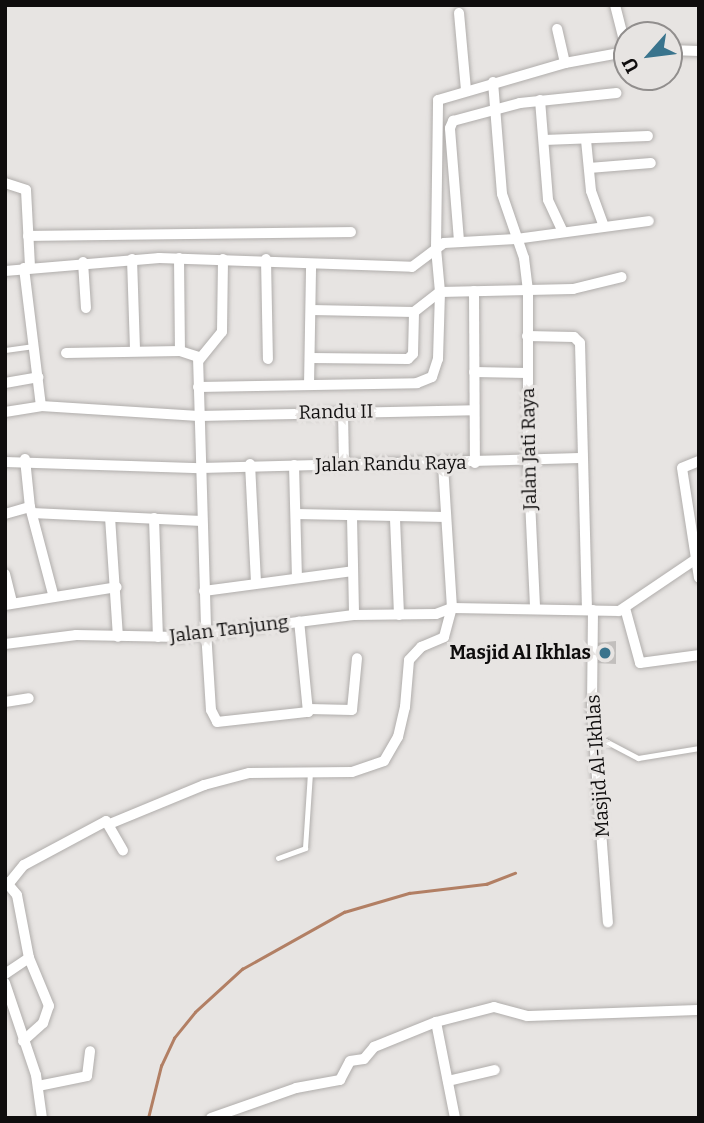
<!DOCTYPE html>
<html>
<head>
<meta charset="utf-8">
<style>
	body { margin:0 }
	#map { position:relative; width:704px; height:1123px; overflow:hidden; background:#e7e4e2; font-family:Bitter,serif }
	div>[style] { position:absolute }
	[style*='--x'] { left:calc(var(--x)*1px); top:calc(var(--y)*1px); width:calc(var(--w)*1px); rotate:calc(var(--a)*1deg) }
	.stream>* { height:2.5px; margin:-1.25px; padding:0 1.25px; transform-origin:1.25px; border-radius:1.25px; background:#b27f64 }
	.building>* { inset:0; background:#c2bfbd }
	.roads { filter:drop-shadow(0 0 2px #b0adab) drop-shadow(0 0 2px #b0adab) }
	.service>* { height:5px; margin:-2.5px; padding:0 2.5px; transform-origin:2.5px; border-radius:2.5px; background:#fff }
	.minor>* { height:10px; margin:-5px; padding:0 5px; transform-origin:5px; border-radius:5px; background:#fff }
	.dots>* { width:19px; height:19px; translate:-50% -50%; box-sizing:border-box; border:4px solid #e7e4e2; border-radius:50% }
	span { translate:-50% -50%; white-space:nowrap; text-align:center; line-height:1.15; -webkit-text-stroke:6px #e7e4e2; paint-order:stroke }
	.street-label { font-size:19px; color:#0f0d0d }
	.poi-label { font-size:19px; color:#0f0d0d; font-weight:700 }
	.right { translate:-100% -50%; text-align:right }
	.frame { position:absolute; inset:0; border:7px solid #0f0d0d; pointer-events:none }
	.north { position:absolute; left:613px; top:21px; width:70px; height:70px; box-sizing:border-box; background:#e7e4e2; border:2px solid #918e8d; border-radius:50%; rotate:242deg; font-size:19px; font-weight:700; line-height:28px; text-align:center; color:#0f0d0d }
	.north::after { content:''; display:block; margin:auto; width:24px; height:32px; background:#3a748d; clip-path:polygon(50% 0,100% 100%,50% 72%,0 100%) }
</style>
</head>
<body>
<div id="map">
	<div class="stream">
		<i style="--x:148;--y:1118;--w:54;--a:-76"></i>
		<i style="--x:161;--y:1066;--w:31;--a:-65"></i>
		<i style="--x:174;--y:1038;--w:33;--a:-51"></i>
		<i style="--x:195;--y:1012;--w:64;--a:-42.5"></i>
		<i style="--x:242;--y:969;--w:117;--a:-29.2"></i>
		<i style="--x:344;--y:912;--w:68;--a:-16.3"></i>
		<i style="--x:409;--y:893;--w:78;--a:-6.7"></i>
		<i style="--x:486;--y:884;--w:31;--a:-21"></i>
	</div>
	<div class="building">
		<i style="clip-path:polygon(616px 641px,616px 664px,595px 663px,595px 643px)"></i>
	</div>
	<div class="roads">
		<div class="service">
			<i style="--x:5;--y:350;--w:29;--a:-8"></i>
			<i style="--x:594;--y:735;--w:50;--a:27.6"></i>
			<i style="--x:638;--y:758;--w:62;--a:-9.3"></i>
			<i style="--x:278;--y:858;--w:29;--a:-20"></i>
			<i style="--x:305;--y:848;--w:75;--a:-86.2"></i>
		</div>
		<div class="minor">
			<i style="--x:615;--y:5;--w:49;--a:75.7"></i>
			<i style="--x:459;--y:13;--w:77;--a:84.8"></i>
			<i style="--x:669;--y:50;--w:30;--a:2"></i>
			<i style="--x:565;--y:63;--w:61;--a:-10.4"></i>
			<i style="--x:493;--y:82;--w:112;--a:85.4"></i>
			<i style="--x:502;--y:194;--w:68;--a:71"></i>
			<i style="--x:524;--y:258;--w:31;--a:83"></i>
			<i style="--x:528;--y:289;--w:169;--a:90"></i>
			<i style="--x:528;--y:458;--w:151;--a:87.3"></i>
			<i style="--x:540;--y:100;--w:100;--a:85.4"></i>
			<i style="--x:548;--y:200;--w:35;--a:65"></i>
			<i style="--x:544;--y:140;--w:104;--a:-2.2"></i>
			<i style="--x:586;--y:140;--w:51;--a:84.4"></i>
			<i style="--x:591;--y:191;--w:37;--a:70"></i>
			<i style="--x:589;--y:168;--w:62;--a:-4.6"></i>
			<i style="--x:5;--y:183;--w:22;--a:18"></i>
			<i style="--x:26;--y:190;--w:77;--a:87"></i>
			<i style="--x:28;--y:236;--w:323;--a:-0.7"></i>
			<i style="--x:459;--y:241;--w:113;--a:-94.6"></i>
			<i style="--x:450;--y:128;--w:8;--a:-67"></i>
			<i style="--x:453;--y:121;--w:69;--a:-15"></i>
			<i style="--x:520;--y:103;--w:97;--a:-5.9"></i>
			<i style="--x:179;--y:258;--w:93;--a:89.4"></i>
			<i style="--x:132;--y:259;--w:92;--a:88.1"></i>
			<i style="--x:266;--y:259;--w:100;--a:88.9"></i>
			<i style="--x:83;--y:262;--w:46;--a:86.3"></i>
			<i style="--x:24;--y:268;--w:139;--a:83"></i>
			<i style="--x:5;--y:271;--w:155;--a:-4.8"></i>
			<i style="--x:159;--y:258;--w:253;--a:2"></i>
			<i style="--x:412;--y:267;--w:40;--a:-37"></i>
			<i style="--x:444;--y:243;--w:72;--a:-3.2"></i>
			<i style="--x:516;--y:239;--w:134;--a:-7.7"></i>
			<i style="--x:474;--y:291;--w:172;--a:89.7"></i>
			<i style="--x:311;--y:310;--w:103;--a:1.1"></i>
			<i style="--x:414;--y:312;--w:33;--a:-38"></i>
			<i style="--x:440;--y:292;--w:133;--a:-1.3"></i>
			<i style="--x:573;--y:289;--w:50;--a:-13.8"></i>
			<i style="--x:527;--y:336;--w:47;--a:1.2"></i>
			<i style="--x:574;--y:337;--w:8;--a:45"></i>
			<i style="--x:580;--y:343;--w:267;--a:88.5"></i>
			<i style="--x:66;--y:353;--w:114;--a:-1"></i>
			<i style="--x:180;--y:351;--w:19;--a:18"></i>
			<i style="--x:198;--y:357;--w:274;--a:88.3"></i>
			<i style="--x:206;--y:631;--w:79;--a:86.4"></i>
			<i style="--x:211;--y:710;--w:13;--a:63"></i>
			<i style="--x:217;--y:722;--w:92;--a:-6.3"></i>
			<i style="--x:308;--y:712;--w:91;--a:-95.6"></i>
			<i style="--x:310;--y:358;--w:98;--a:0.6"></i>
			<i style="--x:408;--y:359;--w:7;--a:-45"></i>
			<i style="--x:413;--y:354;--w:42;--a:-88.6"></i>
			<i style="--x:199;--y:360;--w:36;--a:-51"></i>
			<i style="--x:222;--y:332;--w:73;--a:-89.2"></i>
			<i style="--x:474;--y:372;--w:53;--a:1.1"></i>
			<i style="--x:5;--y:383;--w:34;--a:-10"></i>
			<i style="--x:309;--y:385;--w:120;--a:-89"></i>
			<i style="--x:198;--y:387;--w:219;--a:-1"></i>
			<i style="--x:417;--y:383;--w:16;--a:-22"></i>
			<i style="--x:432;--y:377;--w:19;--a:-72"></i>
			<i style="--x:438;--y:359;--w:67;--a:-88.3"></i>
			<i style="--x:440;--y:292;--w:44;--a:-95.2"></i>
			<i style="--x:436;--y:248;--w:148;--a:-89.2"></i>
			<i style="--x:438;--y:100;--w:132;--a:-16.2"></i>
			<i style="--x:565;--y:63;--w:35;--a:-103"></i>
			<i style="--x:5;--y:412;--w:36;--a:-9"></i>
			<i style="--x:41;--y:406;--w:158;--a:3.6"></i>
			<i style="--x:199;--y:416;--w:275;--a:-1.2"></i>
			<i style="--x:343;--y:412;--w:52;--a:88.9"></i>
			<i style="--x:25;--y:459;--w:48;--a:84.1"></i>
			<i style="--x:30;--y:507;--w:90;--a:75.2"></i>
			<i style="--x:699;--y:461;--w:18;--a:158"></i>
			<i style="--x:682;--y:468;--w:111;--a:81.2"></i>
			<i style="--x:5;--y:462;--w:196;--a:1.8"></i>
			<i style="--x:201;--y:468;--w:379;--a:-1.5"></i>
			<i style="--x:250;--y:464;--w:119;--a:87.1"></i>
			<i style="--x:294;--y:465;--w:111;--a:88.5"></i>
			<i style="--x:32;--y:513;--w:170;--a:2.7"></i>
			<i style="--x:5;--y:514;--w:26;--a:-16"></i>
			<i style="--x:296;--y:514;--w:150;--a:1.1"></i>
			<i style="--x:110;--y:517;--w:120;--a:86.2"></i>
			<i style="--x:352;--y:517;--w:98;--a:88.8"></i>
			<i style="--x:154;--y:518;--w:119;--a:88.1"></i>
			<i style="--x:395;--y:519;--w:96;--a:87.6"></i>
			<i style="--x:5;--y:574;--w:30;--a:76"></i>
			<i style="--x:204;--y:591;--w:150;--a:-7.6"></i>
			<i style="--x:5;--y:605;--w:113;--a:-9.1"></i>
			<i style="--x:625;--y:608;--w:57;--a:74.7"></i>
			<i style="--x:640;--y:663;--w:60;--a:-7.7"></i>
			<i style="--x:593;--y:610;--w:101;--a:90.6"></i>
			<i style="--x:592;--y:711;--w:212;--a:85.7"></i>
			<i style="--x:5;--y:644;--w:72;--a:-7.2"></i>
			<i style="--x:76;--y:635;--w:104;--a:1.1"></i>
			<i style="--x:180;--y:637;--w:175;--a:-7.2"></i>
			<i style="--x:354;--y:615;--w:82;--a:-0.7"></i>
			<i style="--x:436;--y:614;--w:17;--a:-21"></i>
			<i style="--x:452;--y:608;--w:167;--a:1"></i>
			<i style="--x:619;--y:611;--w:97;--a:-34"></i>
			<i style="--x:5;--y:702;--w:24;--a:-9"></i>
			<i style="--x:309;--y:709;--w:43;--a:1.3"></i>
			<i style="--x:352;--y:710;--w:52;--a:-84.5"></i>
			<i style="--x:112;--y:823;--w:100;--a:-22.4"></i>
			<i style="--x:204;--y:785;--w:47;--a:-14.9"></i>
			<i style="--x:249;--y:773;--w:103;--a:-0.6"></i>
			<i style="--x:352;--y:772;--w:34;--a:-19"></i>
			<i style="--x:384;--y:761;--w:28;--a:-60"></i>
			<i style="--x:398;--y:737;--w:31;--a:-77"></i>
			<i style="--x:405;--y:707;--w:47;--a:-85.1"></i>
			<i style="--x:409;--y:660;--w:18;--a:-47"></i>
			<i style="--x:421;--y:647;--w:25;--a:-23"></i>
			<i style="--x:444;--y:637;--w:30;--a:-75"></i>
			<i style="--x:452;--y:608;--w:144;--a:-93.6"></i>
			<i style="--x:10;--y:882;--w:22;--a:-51"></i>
			<i style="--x:24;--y:865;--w:93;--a:-28.2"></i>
			<i style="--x:106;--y:821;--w:34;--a:60"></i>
			<i style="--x:5;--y:974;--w:29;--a:-34"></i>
			<i style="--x:29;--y:958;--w:64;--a:-100.8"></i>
			<i style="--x:17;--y:895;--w:17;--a:-130"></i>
			<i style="--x:5;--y:983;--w:97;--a:71.4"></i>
			<i style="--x:36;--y:1075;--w:43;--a:82.1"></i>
			<i style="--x:23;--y:1041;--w:27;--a:-42"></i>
			<i style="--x:43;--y:1023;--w:18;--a:-71"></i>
			<i style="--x:49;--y:1006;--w:52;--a:-112.6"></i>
			<i style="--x:448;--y:1081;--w:48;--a:-13.2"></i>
			<i style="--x:38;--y:1086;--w:50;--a:-11.5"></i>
			<i style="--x:87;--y:1076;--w:25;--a:-83"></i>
			<i style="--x:211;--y:1118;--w:90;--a:-19.4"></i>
			<i style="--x:296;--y:1088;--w:45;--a:-10.3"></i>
			<i style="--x:340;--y:1080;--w:21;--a:-62"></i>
			<i style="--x:350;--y:1061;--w:14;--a:-8"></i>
			<i style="--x:364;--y:1059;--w:16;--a:-50"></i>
			<i style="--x:374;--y:1047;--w:67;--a:-22"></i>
			<i style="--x:455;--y:1118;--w:98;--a:-101.2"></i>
			<i style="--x:436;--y:1022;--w:60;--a:-14.5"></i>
			<i style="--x:494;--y:1007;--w:34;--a:15"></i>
			<i style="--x:527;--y:1016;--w:172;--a:-2"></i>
		</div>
	</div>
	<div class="dots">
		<i style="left:605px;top:653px;background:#3a748d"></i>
	</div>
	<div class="street-label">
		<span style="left:336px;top:412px;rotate:-1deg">Randu II</span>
		<span style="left:529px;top:449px;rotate:-91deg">Jalan Jati Raya</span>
		<span style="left:391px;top:464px;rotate:-1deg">Jalan Randu Raya</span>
		<span style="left:229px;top:629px;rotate:-7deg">Jalan Tanjung</span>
		<span style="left:598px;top:766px;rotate:-94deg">Masjid Al-Ikhlas</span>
	</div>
	<div class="poi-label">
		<span class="right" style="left:591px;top:653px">Masjid Al Ikhlas</span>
	</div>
	<div class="frame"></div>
	<div class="north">U</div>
</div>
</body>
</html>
